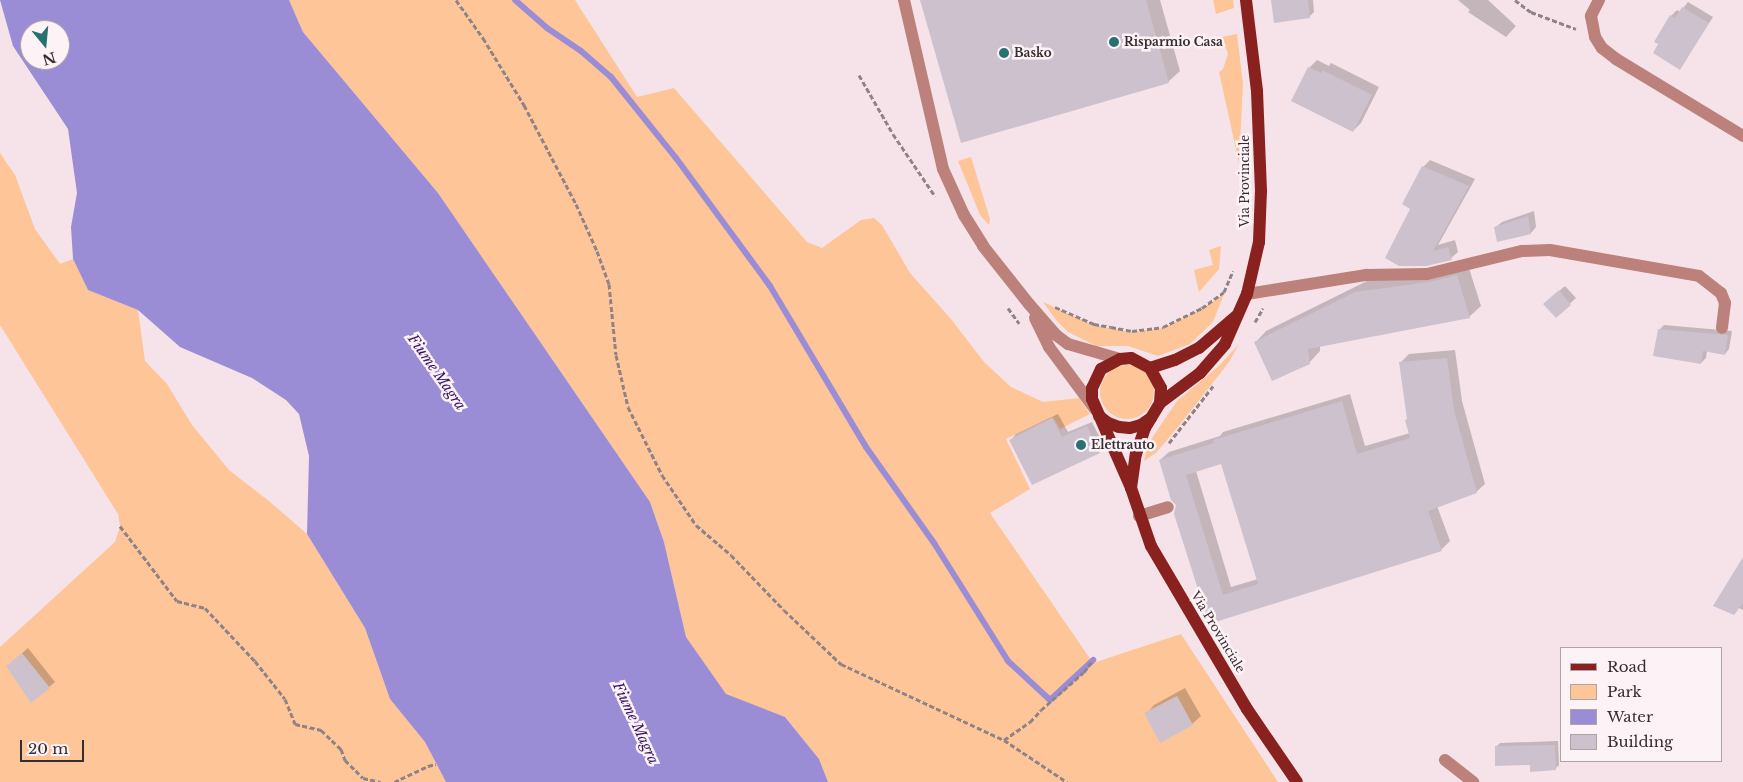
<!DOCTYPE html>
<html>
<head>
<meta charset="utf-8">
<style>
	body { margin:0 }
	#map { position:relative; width:1743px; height:782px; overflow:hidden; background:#f5e3e9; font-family:"Libre Baskerville",serif }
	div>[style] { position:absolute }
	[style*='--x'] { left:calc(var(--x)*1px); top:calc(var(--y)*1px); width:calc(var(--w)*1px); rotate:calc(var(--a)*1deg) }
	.green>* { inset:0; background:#fec598 }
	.round { border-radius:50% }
	.water>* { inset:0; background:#9a8dd5 }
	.shadow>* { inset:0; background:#0003 }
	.stream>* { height:6px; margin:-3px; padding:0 3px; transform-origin:3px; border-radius:3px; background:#9a8dd5 }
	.building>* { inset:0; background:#cdc1ce }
	.path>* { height:3px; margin-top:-1.5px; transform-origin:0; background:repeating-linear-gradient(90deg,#8f8387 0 5px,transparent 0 7.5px) }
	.minor>* { height:12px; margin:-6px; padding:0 6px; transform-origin:6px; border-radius:6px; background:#bc817a }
	.major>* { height:12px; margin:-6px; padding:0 6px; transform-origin:6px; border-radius:6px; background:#89211e }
	.dots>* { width:14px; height:14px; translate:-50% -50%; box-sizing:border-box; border:2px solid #fdf2f6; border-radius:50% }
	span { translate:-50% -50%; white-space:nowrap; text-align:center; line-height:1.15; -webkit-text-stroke:5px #fdf2f6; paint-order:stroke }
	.poi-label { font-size:12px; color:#352e30; font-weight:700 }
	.left { translate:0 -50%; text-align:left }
	.street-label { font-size:12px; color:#352e30 }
	.water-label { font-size:14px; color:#321569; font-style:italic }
	.legend { position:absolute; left:1560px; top:647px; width:162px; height:115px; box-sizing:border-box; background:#fdf2f6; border:1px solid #ada4a7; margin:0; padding:6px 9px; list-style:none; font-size:15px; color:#352e30 }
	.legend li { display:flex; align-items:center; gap:10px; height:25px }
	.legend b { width:25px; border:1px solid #ada4a7 }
	.north { position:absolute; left:20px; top:20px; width:50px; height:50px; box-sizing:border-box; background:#fdf2f6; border:1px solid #ada4a7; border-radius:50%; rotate:163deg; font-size:14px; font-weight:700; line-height:20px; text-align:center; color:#352e30 }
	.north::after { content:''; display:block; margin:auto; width:18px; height:22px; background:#267172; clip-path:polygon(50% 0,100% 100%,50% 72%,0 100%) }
	.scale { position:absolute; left:20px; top:740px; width:64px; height:22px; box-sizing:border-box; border:2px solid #352e30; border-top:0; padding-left:6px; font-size:15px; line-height:18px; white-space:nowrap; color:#352e30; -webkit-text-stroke:4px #fdf2f6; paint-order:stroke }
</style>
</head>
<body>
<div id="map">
	<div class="green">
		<i style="clip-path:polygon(289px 0,575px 0,637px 97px,674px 88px,807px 242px,822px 248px,861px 220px,874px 218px,882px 225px,910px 273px,951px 319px,984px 362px,1011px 387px,1043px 402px,1079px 398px,1090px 414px,1060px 429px,1053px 417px,1006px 439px,1030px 489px,990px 513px,1093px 663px,1181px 634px,1278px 782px,828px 782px,819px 759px,785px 717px,726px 695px,686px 637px,664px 542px,650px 502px,438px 193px,303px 32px)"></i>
		<i style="clip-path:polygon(1213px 0,1233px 0,1234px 8px,1216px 14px)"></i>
		<i style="clip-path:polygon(1237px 34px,1243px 84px,1239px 163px,1219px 72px,1223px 69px,1228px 54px,1222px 37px)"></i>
		<i style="clip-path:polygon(0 153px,15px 175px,35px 229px,60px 264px,73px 259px,88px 290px,138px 310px,145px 361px,167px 384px,192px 425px,229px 470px,269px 501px,307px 534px,365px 628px,390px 699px,425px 742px,446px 782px,0 782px,0 647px,115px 542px,120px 526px,118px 514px,0 325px)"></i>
		<i style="clip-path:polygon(971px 157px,990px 219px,989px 225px,980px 215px,958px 161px)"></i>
		<i style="clip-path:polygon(1221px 246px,1219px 269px,1199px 292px,1194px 270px,1213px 265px,1209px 250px)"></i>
		<i style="clip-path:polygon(1224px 294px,1213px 322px,1190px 344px,1158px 356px,1128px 346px,1096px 346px,1068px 332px,1056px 320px,1043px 302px,1093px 325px,1131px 332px,1163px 328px,1201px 309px)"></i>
		<i style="clip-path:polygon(1239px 344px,1229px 362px,1178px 427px,1156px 453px,1144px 461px,1148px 444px,1177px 401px,1219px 366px)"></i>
		<i class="round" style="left:1100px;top:365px;width:54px;height:54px"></i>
	</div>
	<div class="water">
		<i style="clip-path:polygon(evenodd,0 0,289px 0,303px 32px,438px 193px,650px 502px,664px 542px,686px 637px,726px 694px,785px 717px,819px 759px,828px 782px,446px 782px,425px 742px,390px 699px,365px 628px,307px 534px,309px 456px,299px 414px,286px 400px,252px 378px,180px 347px,138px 310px,88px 290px,73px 259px,71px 227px,77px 193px,68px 129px,13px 46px,0 0,30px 30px,60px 30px,60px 60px,30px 60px,30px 30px)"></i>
	</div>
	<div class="shadow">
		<i style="clip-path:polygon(921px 0,1160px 0,1180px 71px,1168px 82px)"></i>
		<i style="clip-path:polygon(1272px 0,1313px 0,1314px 12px,1309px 17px)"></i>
		<i style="clip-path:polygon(1458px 0,1488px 0,1516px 26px,1506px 37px,1468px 12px,1470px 10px)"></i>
		<i style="clip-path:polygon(1688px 2px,1713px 17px,1680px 68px,1671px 16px,1677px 10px,1680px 12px)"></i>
		<i style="clip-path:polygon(1317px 60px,1329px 66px,1331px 63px,1379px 87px,1361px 123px,1353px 131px,1309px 68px)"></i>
		<i style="clip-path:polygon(1430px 160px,1475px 179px,1438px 245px,1455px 240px,1458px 252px,1451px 258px,1426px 265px,1412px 208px,1423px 167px)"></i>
		<i style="clip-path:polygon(1534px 211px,1536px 227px,1531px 233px,1496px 227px,1502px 222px)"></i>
		<i style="clip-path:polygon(1468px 265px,1481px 306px,1469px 317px,1320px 346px,1320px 351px,1309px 363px,1255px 343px,1266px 331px,1367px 281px,1441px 271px)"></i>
		<i style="clip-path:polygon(1565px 286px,1576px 298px,1556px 316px,1551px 298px)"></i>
		<i style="clip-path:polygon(1664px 325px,1732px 331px,1729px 349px,1725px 354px,1707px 351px,1706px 358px,1701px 363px,1659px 330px)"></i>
		<i style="clip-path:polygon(evenodd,1455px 350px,1462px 401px,1485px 484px,1476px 492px,1437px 506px,1450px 541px,1441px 550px,1210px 623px,1177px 505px,1160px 460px,1169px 452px,1220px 436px,1223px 432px,1350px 394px,1365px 446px,1410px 433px,1400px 363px,1409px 354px,1455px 350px,1222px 462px,1258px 579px,1231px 587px,1196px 471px,1222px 462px)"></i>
		<i style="clip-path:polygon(1058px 414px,1068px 432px,1092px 422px,1104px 446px,1099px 452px,1011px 440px,1016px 434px)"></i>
		<i style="clip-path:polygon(1743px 566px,1743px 610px,1739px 608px,1734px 614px)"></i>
		<i style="clip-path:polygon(28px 648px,55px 682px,49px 687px,13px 661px)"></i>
		<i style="clip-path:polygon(1185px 688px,1201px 716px,1192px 724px,1146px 714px,1154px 705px)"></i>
		<i style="clip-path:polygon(1558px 741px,1559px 765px,1555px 769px,1531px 764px,1496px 747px,1500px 743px)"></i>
	</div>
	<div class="stream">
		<i style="--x:515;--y:0;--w:43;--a:41.2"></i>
		<i style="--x:547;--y:28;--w:41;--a:34.1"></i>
		<i style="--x:581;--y:51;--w:40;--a:41"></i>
		<i style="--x:611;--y:77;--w:104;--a:51.3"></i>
		<i style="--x:676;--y:158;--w:159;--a:53.7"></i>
		<i style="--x:770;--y:286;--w:187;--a:59.2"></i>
		<i style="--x:866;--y:447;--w:118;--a:54.7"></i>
		<i style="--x:934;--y:543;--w:139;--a:57.9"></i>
		<i style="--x:1008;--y:661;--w:57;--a:42.9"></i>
		<i style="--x:1050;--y:700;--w:59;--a:-42.9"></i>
	</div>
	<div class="building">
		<i style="clip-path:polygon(920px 0,1146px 0,1169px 83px,961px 143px)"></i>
		<i style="clip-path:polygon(1271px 0,1308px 0,1310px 18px,1274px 23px)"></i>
		<i style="clip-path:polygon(1682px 7px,1709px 23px,1680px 70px,1653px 53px,1658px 44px,1654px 42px,1670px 15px,1675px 18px)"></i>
		<i style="clip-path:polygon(1308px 67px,1321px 73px,1322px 70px,1372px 95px,1353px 132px,1291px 101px)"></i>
		<i style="clip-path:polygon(1422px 166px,1469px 186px,1433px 251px,1448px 247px,1452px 260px,1426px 266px,1399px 266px,1385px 258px,1410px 209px,1402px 204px)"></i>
		<i style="clip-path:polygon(1528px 216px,1531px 234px,1497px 242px,1494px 227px)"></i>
		<i style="clip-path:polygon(1457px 275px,1470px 318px,1308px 349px,1310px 364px,1272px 381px,1254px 342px,1355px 292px,1429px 282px)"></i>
		<i style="clip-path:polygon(1559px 290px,1571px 305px,1556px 318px,1543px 304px)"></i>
		<i style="clip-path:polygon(1658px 329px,1728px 335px,1725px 355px,1703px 351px,1701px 364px,1653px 356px)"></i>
		<i style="clip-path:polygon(evenodd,1447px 358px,1454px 410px,1477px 493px,1428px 511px,1442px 551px,1209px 624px,1174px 514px,1176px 505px,1171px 500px,1159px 460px,1214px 443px,1213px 440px,1342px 401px,1357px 454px,1410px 438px,1405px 420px,1407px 419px,1399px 362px,1447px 358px,1221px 464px,1258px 584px,1223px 595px,1186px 475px,1221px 464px)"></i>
		<i style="clip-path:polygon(1052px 418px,1062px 437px,1087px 426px,1100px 453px,1032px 485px,1009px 440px)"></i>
		<i style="clip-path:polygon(1743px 557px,1743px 603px,1734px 615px,1713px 606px)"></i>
		<i style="clip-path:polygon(22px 653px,50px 688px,31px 703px,6px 666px)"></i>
		<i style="clip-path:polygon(1177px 696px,1193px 725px,1160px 743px,1144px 713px)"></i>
		<i style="clip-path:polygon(1555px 745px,1556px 770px,1530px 772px,1530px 765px,1495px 766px,1495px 746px)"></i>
	</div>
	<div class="path">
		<i style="--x:456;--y:0;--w:47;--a:54.6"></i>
		<i style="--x:483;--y:38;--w:79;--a:58.5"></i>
		<i style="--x:524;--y:105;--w:112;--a:62.3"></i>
		<i style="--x:576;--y:204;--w:51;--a:65.9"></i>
		<i style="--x:597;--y:251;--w:35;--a:70"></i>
		<i style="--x:609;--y:284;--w:71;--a:84.4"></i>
		<i style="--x:616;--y:355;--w:53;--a:77"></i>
		<i style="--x:628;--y:407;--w:76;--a:63.4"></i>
		<i style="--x:662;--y:475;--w:60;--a:55.8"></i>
		<i style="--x:696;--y:525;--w:46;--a:40.6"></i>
		<i style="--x:731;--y:555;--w:76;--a:46.1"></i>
		<i style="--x:784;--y:610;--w:79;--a:43.5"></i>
		<i style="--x:841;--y:664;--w:180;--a:25"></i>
		<i style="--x:1004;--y:740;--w:76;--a:33.7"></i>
		<i style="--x:1515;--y:0;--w:20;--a:37"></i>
		<i style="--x:1531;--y:12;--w:48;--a:20.7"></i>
		<i style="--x:859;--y:75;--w:68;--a:60"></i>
		<i style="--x:893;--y:134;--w:75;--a:55.9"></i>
		<i style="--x:1055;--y:307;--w:43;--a:23.6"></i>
		<i style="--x:1094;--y:324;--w:17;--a:10"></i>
		<i style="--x:1111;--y:327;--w:21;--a:11"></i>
		<i style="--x:1132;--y:331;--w:31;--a:-7"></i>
		<i style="--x:1163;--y:327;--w:43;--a:-26"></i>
		<i style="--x:1202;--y:308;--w:27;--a:-36"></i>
		<i style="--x:1224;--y:292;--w:23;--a:-67"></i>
		<i style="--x:1008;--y:308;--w:19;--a:54"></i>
		<i style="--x:1255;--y:322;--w:16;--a:-60"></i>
		<i style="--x:1169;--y:443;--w:72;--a:-52.3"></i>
		<i style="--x:120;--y:526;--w:94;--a:52.8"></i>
		<i style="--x:177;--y:601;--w:29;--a:14"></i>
		<i style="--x:205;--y:608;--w:73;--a:46.7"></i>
		<i style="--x:255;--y:661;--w:48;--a:51.7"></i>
		<i style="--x:285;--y:699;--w:27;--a:68"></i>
		<i style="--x:295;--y:724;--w:27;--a:13"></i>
		<i style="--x:321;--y:730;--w:28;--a:44"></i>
		<i style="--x:341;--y:749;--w:12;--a:70"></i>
		<i style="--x:345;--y:760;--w:25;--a:45"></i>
		<i style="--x:363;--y:778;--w:18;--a:13"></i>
		<i style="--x:1004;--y:740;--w:32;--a:-35"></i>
		<i style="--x:1030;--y:722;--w:16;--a:-47"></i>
		<i style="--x:1041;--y:710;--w:57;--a:-41.5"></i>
		<i style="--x:1084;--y:672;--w:15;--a:-53"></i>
		<i style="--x:394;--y:782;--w:38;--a:-25"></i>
		<i style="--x:428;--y:766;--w:8;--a:-14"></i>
	</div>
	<div class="minor">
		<i style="--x:904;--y:0;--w:173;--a:77"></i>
		<i style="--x:943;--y:169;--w:51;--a:65.5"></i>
		<i style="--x:964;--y:215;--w:36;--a:58"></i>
		<i style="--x:983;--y:246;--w:74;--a:51.6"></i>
		<i style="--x:1029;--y:304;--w:41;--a:48.9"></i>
		<i style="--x:1056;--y:335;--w:15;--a:37"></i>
		<i style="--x:1068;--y:344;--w:54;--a:16.1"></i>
		<i style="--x:1599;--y:0;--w:18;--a:117"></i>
		<i style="--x:1591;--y:16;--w:21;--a:79"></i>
		<i style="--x:1595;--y:37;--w:13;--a:58"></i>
		<i style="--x:1602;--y:48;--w:18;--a:38"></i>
		<i style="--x:1616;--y:59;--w:149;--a:31.2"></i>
		<i style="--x:1247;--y:294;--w:121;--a:-9.1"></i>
		<i style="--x:1366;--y:275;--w:61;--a:-0.9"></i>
		<i style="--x:1427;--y:274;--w:98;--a:-13.6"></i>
		<i style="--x:1522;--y:251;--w:28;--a:-2"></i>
		<i style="--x:1550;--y:250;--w:151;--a:9.9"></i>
		<i style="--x:1699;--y:276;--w:28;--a:38"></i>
		<i style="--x:1721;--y:293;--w:11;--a:68"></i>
		<i style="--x:1725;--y:303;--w:25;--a:97"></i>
		<i style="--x:1035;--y:318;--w:32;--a:64"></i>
		<i style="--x:1049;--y:347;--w:77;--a:53.4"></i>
		<i style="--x:1139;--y:516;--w:30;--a:-17"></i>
		<i style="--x:1445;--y:760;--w:36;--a:38"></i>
	</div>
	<div class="major">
		<i style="--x:1150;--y:368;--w:26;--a:-18"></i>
		<i style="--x:1175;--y:360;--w:27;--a:-27"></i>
		<i style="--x:1199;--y:348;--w:48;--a:-40.7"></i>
		<i style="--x:1160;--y:403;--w:50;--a:-36.9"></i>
		<i style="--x:1200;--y:373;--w:38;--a:-49"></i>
		<i style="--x:1225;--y:344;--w:55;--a:-66.3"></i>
		<i style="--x:1247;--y:294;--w:53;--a:-77"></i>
		<i style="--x:1259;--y:242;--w:51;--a:-87.8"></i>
		<i style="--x:1261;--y:191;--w:100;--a:-92.3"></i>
		<i style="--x:1257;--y:91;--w:92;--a:-96.9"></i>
		<i style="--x:1099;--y:416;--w:11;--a:38"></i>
		<i style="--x:1108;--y:423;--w:12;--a:20"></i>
		<i style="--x:1119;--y:427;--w:11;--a:5"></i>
		<i style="--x:1130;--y:428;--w:11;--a:-15"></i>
		<i style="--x:1141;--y:425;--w:12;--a:-35"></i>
		<i style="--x:1131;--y:488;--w:34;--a:-82"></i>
		<i style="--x:1136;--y:454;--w:28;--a:-71"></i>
		<i style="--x:1145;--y:428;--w:29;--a:-59"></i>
		<i style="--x:1160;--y:403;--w:15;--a:-86"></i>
		<i style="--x:1161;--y:388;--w:23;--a:-119"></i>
		<i style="--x:1150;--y:368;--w:21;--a:-152"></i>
		<i style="--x:1131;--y:358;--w:11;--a:175"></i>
		<i style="--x:1120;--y:359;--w:21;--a:152"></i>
		<i style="--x:1101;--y:369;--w:21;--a:115"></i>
		<i style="--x:1092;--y:388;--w:11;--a:90"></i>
		<i style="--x:1092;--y:399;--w:97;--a:66.3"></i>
		<i style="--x:1131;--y:488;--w:61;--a:71"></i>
		<i style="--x:1151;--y:546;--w:189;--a:59.5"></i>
		<i style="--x:1247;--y:709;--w:88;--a:55.6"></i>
	</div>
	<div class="dots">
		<i style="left:1114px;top:42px;background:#267172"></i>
		<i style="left:1004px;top:53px;background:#267172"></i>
		<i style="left:1081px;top:445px;background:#267172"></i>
	</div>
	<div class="poi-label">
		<span class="left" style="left:1124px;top:42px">Risparmio Casa</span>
		<span class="left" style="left:1014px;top:53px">Basko</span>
		<span class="left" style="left:1091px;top:445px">Elettrauto</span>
	</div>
	<div class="street-label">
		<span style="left:1245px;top:181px;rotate:-90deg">Via Provinciale</span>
		<span style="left:1218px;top:632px;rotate:59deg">Via Provinciale</span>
	</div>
	<div class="water-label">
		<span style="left:437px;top:372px;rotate:55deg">Fiume Magra</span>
		<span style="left:636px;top:723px;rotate:65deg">Fiume Magra</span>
	</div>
	<ul class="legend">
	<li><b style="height:6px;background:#89211e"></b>Road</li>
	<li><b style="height:14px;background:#fec598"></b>Park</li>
	<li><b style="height:14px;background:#9a8dd5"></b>Water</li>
	<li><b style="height:14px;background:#cdc1ce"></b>Building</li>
	</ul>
	<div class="north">N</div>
	<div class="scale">20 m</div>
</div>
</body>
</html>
